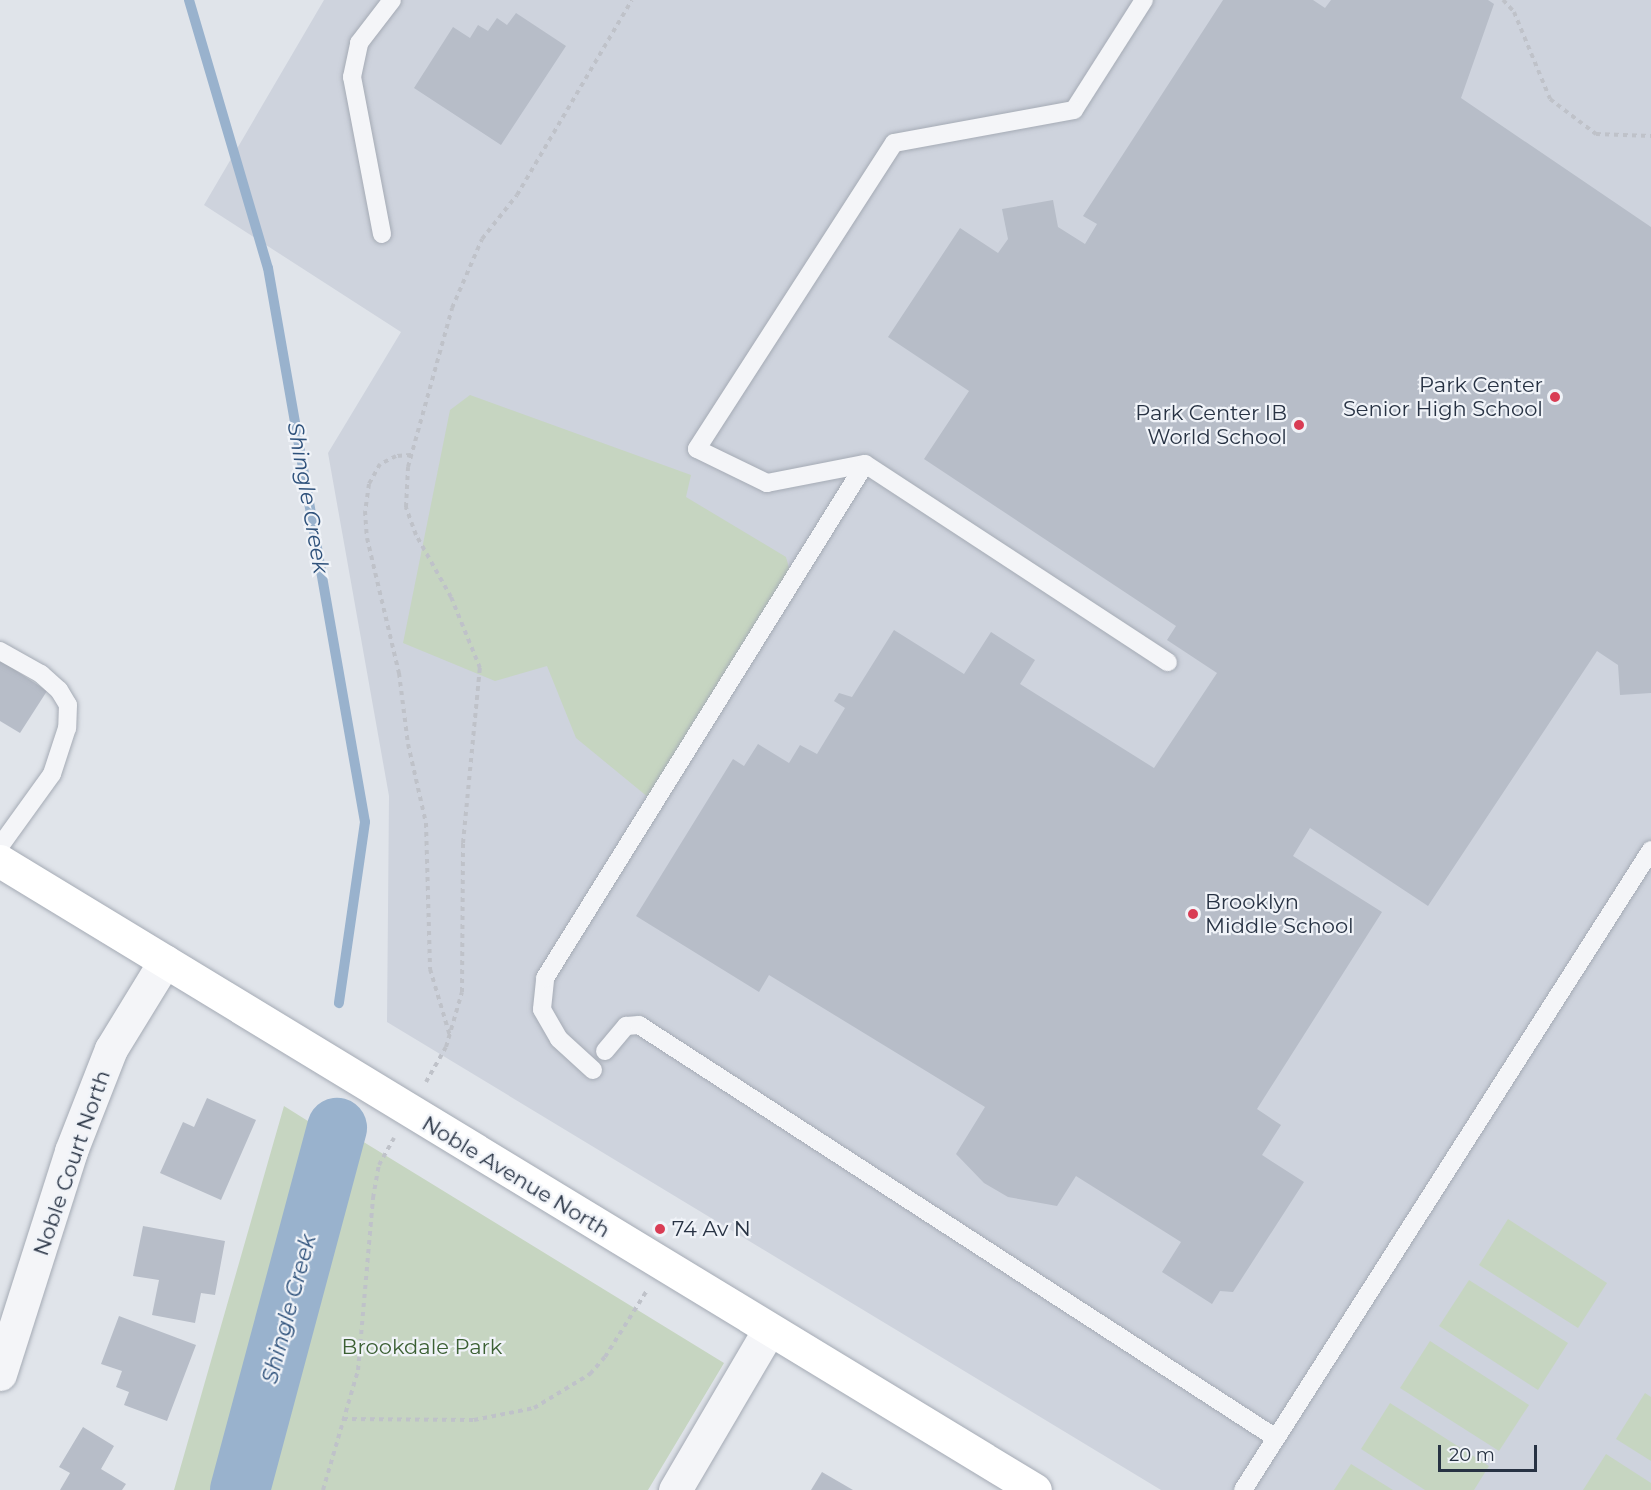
<!DOCTYPE html>
<html>
<head>
<meta charset="utf-8">
<style>
	body { margin:0 }
	#map { position:relative; width:1651px; height:1490px; overflow:hidden; background:#e0e4ea; font-family:Montserrat,sans-serif }
	div>[style] { position:absolute }
	[style*='--x'] { left:calc(var(--x)*1px); top:calc(var(--y)*1px); width:calc(var(--w)*1px); rotate:calc(var(--a)*1deg) }
	.built>* { inset:0; background:#ced3dd }
	.green>* { inset:0; background:#c6d5c1 }
	.stream>* { height:10px; margin:-5px; padding:0 5px; transform-origin:5px; border-radius:5px; background:#99b2cd }
	.river>* { height:60px; margin:-30px; padding:0 30px; transform-origin:30px; border-radius:30px; background:#99b2cd }
	.building>* { inset:0; background:#b7bdc8 }
	.path>* { height:4px; margin-top:-2px; transform-origin:0; background:repeating-linear-gradient(90deg,#bfc2c9 0 4.5px,transparent 0 9px) }
	.roads { filter:drop-shadow(0 0 2px #a5abb5) drop-shadow(0 0 2px #a5abb5) }
	.lane>* { height:18px; margin:-9px; padding:0 9px; transform-origin:9px; border-radius:9px; background:#f4f5f8 }
	.street>* { height:33px; margin:-16.5px; padding:0 16.5px; transform-origin:16.5px; border-radius:16.5px; background:#f4f5f8 }
	.secondary>* { height:33px; margin:-16.5px; padding:0 16.5px; transform-origin:16.5px; border-radius:16.5px; background:#fff }
	.dots>* { width:16px; height:16px; translate:-50% -50%; box-sizing:border-box; border:3px solid #f0f3f8; border-radius:50% }
	span { translate:-50% -50%; white-space:nowrap; text-align:center; line-height:1.15; -webkit-text-stroke:4.5px #f0f3f8; paint-order:stroke }
	.poi-label { font-size:21px; color:#273243 }
	.right { translate:-100% -50%; text-align:right }
	.left { translate:0 -50%; text-align:left }
	.street-label { font-size:21px; color:#273243 }
	.park-label { font-size:21px; color:#3c6034 }
	.water-label { font-size:22px; color:#2e517b; font-style:italic }
	.scale { position:absolute; left:1438px; top:1445px; width:99px; height:27px; box-sizing:border-box; border:3px solid #273243; border-top:0; padding-left:8px; font-size:18px; line-height:21px; white-space:nowrap; color:#273243; -webkit-text-stroke:4px #f0f3f8; paint-order:stroke }
</style>
</head>
<body>
<div id="map">
	<div class="built">
		<i style="clip-path:polygon(324px 0,1651px 0,1651px 1490px,1161px 1490px,387px 1022px,389px 796px,328px 453px,401px 332px,204px 205px)"></i>
	</div>
	<div class="green">
		<i style="clip-path:polygon(470px 395px,691px 475px,686px 497px,786px 557px,794px 586px,660px 807px,576px 738px,547px 666px,495px 681px,403px 643px,450px 410px)"></i>
		<i style="clip-path:polygon(284px 1106px,327px 1133px,331px 1122px,724px 1363px,648px 1490px,174px 1490px)"></i>
		<i style="clip-path:polygon(1508px 1219px,1607px 1283px,1578px 1328px,1479px 1265px)"></i>
		<i style="clip-path:polygon(1469px 1280px,1568px 1343px,1538px 1390px,1439px 1326px)"></i>
		<i style="clip-path:polygon(1430px 1341px,1529px 1405px,1499px 1451px,1400px 1388px)"></i>
		<i style="clip-path:polygon(1645px 1393px,1651px 1397px,1651px 1461px,1616px 1439px)"></i>
		<i style="clip-path:polygon(1390px 1403px,1489px 1466px,1474px 1490px,1425px 1490px,1361px 1449px)"></i>
		<i style="clip-path:polygon(1606px 1454px,1651px 1483px,1651px 1490px,1583px 1490px)"></i>
		<i style="clip-path:polygon(1351px 1464px,1393px 1490px,1334px 1490px)"></i>
	</div>
	<div class="stream">
		<i style="--x:189;--y:0;--w:279;--a:73.6"></i>
		<i style="--x:268;--y:268;--w:562;--a:80.07"></i>
		<i style="--x:365;--y:822;--w:183;--a:98.2"></i>
	</div>
	<div class="river">
		<i style="--x:240;--y:1490;--w:375;--a:-75"></i>
	</div>
	<div class="building">
		<i style="clip-path:polygon(1223px 0,1313px 0,1325px 8px,1331px 0,1488px 0,1494px 4px,1461px 98px,1651px 227px,1651px 693px,1620px 695px,1618px 665px,1597px 651px,1428px 906px,1310px 828px,1293px 856px,1382px 912px,1257px 1109px,1281px 1125px,1262px 1155px,1304px 1182px,1233px 1292px,1220px 1291px,1212px 1304px,1162px 1272px,1181px 1242px,1076px 1176px,1057px 1206px,1008px 1197px,984px 1183px,956px 1154px,985px 1107px,769px 975px,759px 992px,636px 916px,733px 759px,744px 766px,758px 744px,789px 763px,800px 745px,817px 754px,845px 708px,834px 701px,839px 693px,852px 697px,894px 630px,964px 674px,991px 632px,1035px 660px,1020px 684px,1154px 768px,1217px 673px,1167px 640px,1176px 626px,924px 459px,969px 391px,888px 337px,960px 228px,998px 253px,1008px 239px,1002px 209px,1053px 200px,1058px 227px,1085px 244px,1097px 224px,1083px 216px)"></i>
		<i style="clip-path:polygon(516px 13px,566px 46px,501px 145px,414px 88px,453px 27px,470px 38px,478px 25px,488px 31px,497px 18px,507px 25px)"></i>
		<i style="clip-path:polygon(0 660px,47px 691px,20px 733px,0 721px)"></i>
		<i style="clip-path:polygon(207px 1098px,256px 1120px,221px 1200px,160px 1173px,183px 1122px,194px 1127px)"></i>
		<i style="clip-path:polygon(143px 1226px,225px 1241px,215px 1295px,201px 1293px,195px 1323px,152px 1315px,159px 1280px,133px 1276px)"></i>
		<i style="clip-path:polygon(119px 1316px,196px 1345px,167px 1421px,124px 1405px,129px 1392px,116px 1387px,122px 1371px,101px 1364px)"></i>
		<i style="clip-path:polygon(83px 1427px,114px 1446px,101px 1469px,126px 1484px,122px 1490px,60px 1490px,70px 1473px,59px 1467px)"></i>
		<i style="clip-path:polygon(822px 1472px,853px 1490px,811px 1490px)"></i>
	</div>
	<div class="path">
		<i style="--x:1503;--y:0;--w:16;--a:47"></i>
		<i style="--x:1514;--y:12;--w:94;--a:67.5"></i>
		<i style="--x:1550;--y:99;--w:58;--a:37.3"></i>
		<i style="--x:1596;--y:134;--w:55;--a:2.1"></i>
		<i style="--x:411;--y:455;--w:15;--a:176"></i>
		<i style="--x:396;--y:456;--w:18;--a:153"></i>
		<i style="--x:380;--y:464;--w:23;--a:119"></i>
		<i style="--x:369;--y:484;--w:27;--a:98"></i>
		<i style="--x:365;--y:511;--w:27;--a:86"></i>
		<i style="--x:367;--y:538;--w:139;--a:76.7"></i>
		<i style="--x:399;--y:673;--w:72;--a:82.8"></i>
		<i style="--x:408;--y:744;--w:81;--a:77.2"></i>
		<i style="--x:426;--y:823;--w:146;--a:88.4"></i>
		<i style="--x:430;--y:969;--w:70;--a:73.4"></i>
		<i style="--x:426;--y:1082;--w:40;--a:-60.3"></i>
		<i style="--x:446;--y:1047;--w:57;--a:-73.8"></i>
		<i style="--x:462;--y:992;--w:149;--a:-89.6"></i>
		<i style="--x:463;--y:843;--w:176;--a:-84.5"></i>
		<i style="--x:480;--y:668;--w:77;--a:-112.2"></i>
		<i style="--x:451;--y:597;--w:71;--a:-119.4"></i>
		<i style="--x:416;--y:535;--w:30;--a:-110"></i>
		<i style="--x:406;--y:507;--w:40;--a:-87.1"></i>
		<i style="--x:408;--y:467;--w:165;--a:-74.5"></i>
		<i style="--x:452;--y:308;--w:75;--a:-66.5"></i>
		<i style="--x:482;--y:239;--w:56;--a:-51.5"></i>
		<i style="--x:517;--y:195;--w:226;--a:-59.5"></i>
		<i style="--x:343;--y:1419;--w:131;--a:0.4"></i>
		<i style="--x:474;--y:1420;--w:61;--a:-11.3"></i>
		<i style="--x:534;--y:1408;--w:66;--a:-31.3"></i>
		<i style="--x:590;--y:1374;--w:23;--a:-49"></i>
		<i style="--x:605;--y:1357;--w:77;--a:-57.8"></i>
		<i style="--x:323;--y:1490;--w:125;--a:-73.7"></i>
		<i style="--x:358;--y:1370;--w:173;--a:-85"></i>
		<i style="--x:373;--y:1198;--w:34;--a:-80"></i>
		<i style="--x:379;--y:1165;--w:31;--a:-61"></i>
	</div>
	<div class="roads">
		<div class="lane">
			<i style="--x:1144;--y:0;--w:130;--a:122.5"></i>
			<i style="--x:1074;--y:110;--w:183;--a:169.6"></i>
			<i style="--x:894;--y:143;--w:364;--a:122.8"></i>
			<i style="--x:697;--y:449;--w:78;--a:25.9"></i>
			<i style="--x:767;--y:483;--w:100;--a:-11"></i>
			<i style="--x:865;--y:464;--w:362;--a:33.2"></i>
			<i style="--x:382;--y:234;--w:160;--a:-100.8"></i>
			<i style="--x:352;--y:77;--w:35;--a:-78"></i>
			<i style="--x:359;--y:43;--w:54;--a:-52.5"></i>
			<i style="--x:0;--y:651;--w:47;--a:29.3"></i>
			<i style="--x:41;--y:674;--w:24;--a:42"></i>
			<i style="--x:59;--y:690;--w:17;--a:59"></i>
			<i style="--x:68;--y:705;--w:23;--a:92"></i>
			<i style="--x:67;--y:728;--w:48;--a:108.1"></i>
			<i style="--x:52;--y:774;--w:89;--a:125.8"></i>
			<i style="--x:605;--y:1051;--w:33;--a:-50"></i>
			<i style="--x:626;--y:1026;--w:13;--a:-4"></i>
			<i style="--x:639;--y:1025;--w:759;--a:32.96"></i>
			<i style="--x:593;--y:1070;--w:46;--a:-137.6"></i>
			<i style="--x:559;--y:1039;--w:34;--a:-120"></i>
			<i style="--x:542;--y:1009;--w:31;--a:-84"></i>
			<i style="--x:545;--y:978;--w:605;--a:-58.09"></i>
			<i style="--x:1243;--y:1490;--w:759;--a:-57.48"></i>
		</div>
		<div class="street">
			<i style="--x:0;--y:1374;--w:234;--a:-72.3"></i>
			<i style="--x:71;--y:1151;--w:110;--a:-68.6"></i>
			<i style="--x:111;--y:1049;--w:103;--a:-58.5"></i>
			<i style="--x:675;--y:1490;--w:186;--a:-59.6"></i>
		</div>
		<div class="secondary">
			<i style="--x:0;--y:861;--w:1211;--a:31.29"></i>
		</div>
	</div>
	<div class="dots">
		<i style="left:1555px;top:397px;background:#d93c54"></i>
		<i style="left:1299px;top:425px;background:#d93c54"></i>
		<i style="left:1193px;top:914px;background:#d93c54"></i>
		<i style="left:660px;top:1229px;background:#d93c54"></i>
	</div>
	<div class="poi-label">
		<span class="right" style="left:1543px;top:397px">Park Center<br>Senior High School</span>
		<span class="right" style="left:1287px;top:425px">Park Center IB<br>World School</span>
		<span class="left" style="left:1205px;top:914px">Brooklyn<br>Middle School</span>
		<span class="left" style="left:672px;top:1229px">74 Av N</span>
	</div>
	<div class="street-label">
		<span style="left:72px;top:1163px;rotate:-71deg">Noble Court North</span>
		<span style="left:516px;top:1177px;rotate:31deg">Noble Avenue North</span>
	</div>
	<div class="park-label">
		<span style="left:422px;top:1347px">Brookdale Park</span>
	</div>
	<div class="water-label">
		<span style="left:308px;top:498px;rotate:80deg">Shingle Creek</span>
		<span style="left:289px;top:1309px;rotate:-75deg">Shingle Creek</span>
	</div>
	<div class="scale">20 m</div>
</div>
</body>
</html>
